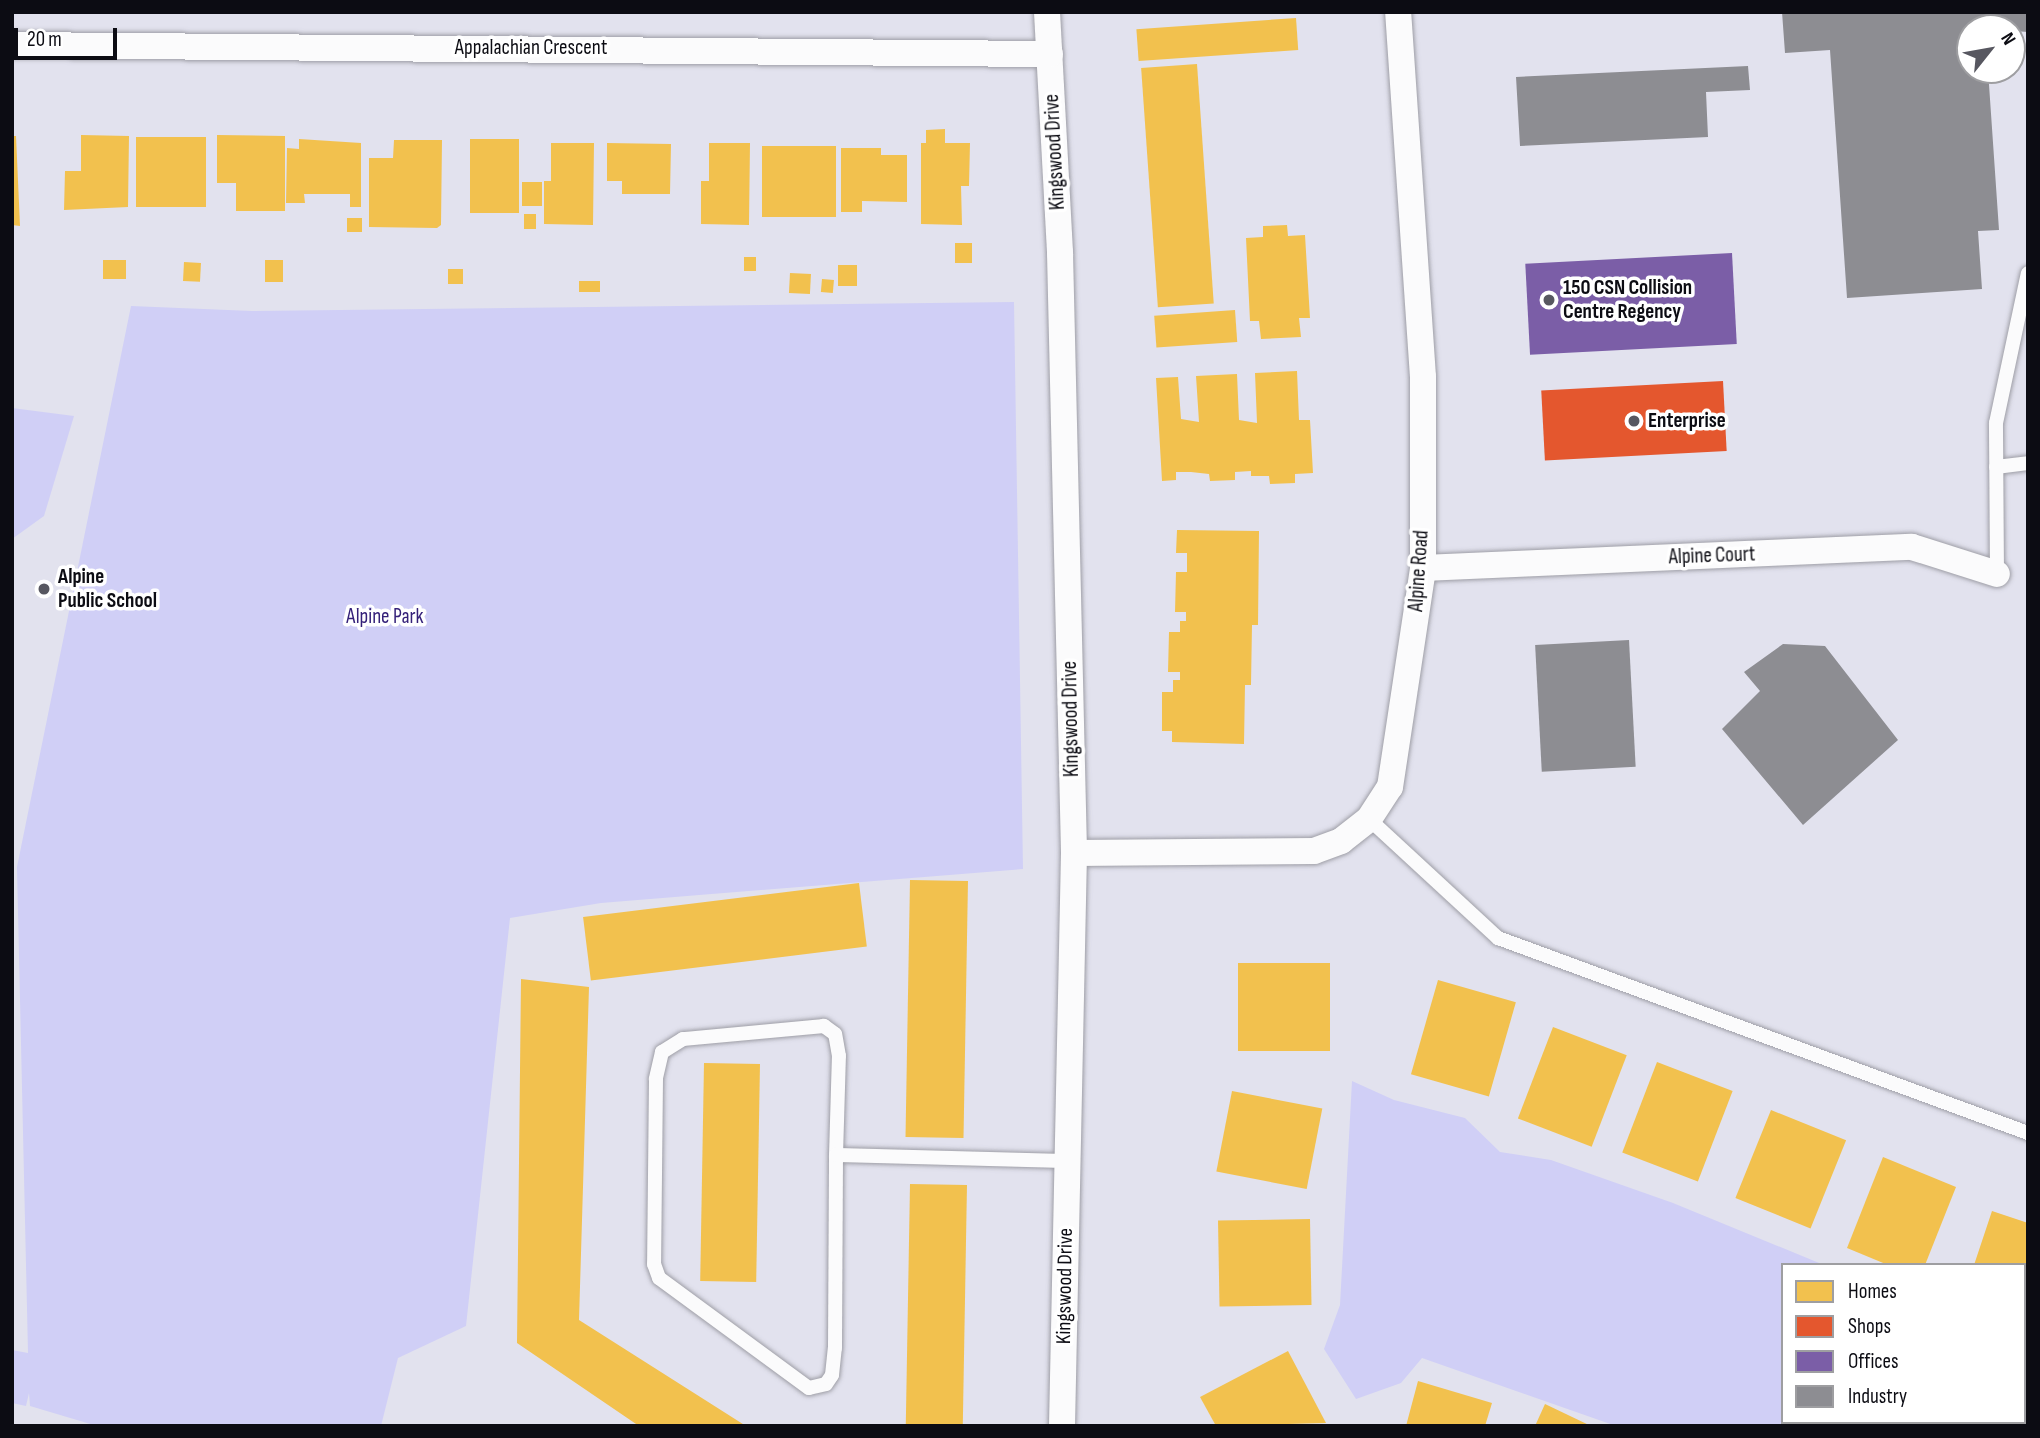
<!DOCTYPE html>
<html>
<head>
<meta charset="utf-8">
<style>
  body { margin:0 }
  #map { position:relative; width:2040px; height:1438px; overflow:hidden; background:#e2e2ee; font-family:"Sofia Sans Condensed",sans-serif }
  div>[style] { position:absolute }
  [style*='--x'] { left:calc(var(--x)*1px); top:calc(var(--y)*1px); width:calc(var(--w)*1px); rotate:calc(var(--a)*1deg) }
  .green>* { inset:0; background:#d0cff6 }
  .homes>* { inset:0; background:#f2c14e; transform-origin:0 0 }
  .shops>* { inset:0; background:#e4572e; transform-origin:0 0 }
  .offices>* { inset:0; background:#7b5ea7; transform-origin:0 0 }
  .industry>* { inset:0; background:#8d8d92; transform-origin:0 0 }
  .roads { filter:drop-shadow(0 0 2px #9e9ea6) drop-shadow(0 0 2px #9e9ea6) }
  .lane>* { height:14px; margin:-7px; padding:0 7px; transform-origin:7px; border-radius:7px; background:#fbfbfc }
  .street>* { height:26px; margin:-13px; padding:0 13px; transform-origin:13px; border-radius:13px; background:#fbfbfc }
  .dots>* { width:19px; height:19px; translate:-50% -50%; box-sizing:border-box; border:4px solid #fff; border-radius:50% }
  span { translate:-50% -50%; white-space:nowrap; text-align:center; line-height:1.15; -webkit-text-stroke:7px #fff; paint-order:stroke }
  .street-label { font-size:21px; color:#0c0c13 }
  .poi-label { font-size:21px; color:#0c0c13; font-weight:700 }
  .left { translate:0 -50%; text-align:left }
  .park-label { font-size:21px; color:#352179 }
  .frame { position:absolute; inset:0; border:14px solid #0c0c13; pointer-events:none }
  .legend { position:absolute; left:1781px; top:1263px; width:245px; height:161px; box-sizing:border-box; background:#fff; border:2px solid #9e9ea1; margin:0; padding:9px 12px; list-style:none; font-size:21px; color:#0c0c13 }
  .legend li { display:flex; align-items:center; gap:14px; height:35px }
  .legend b { width:35px; border:2px solid #9e9ea1 }
  .north { position:absolute; left:1956px; top:14px; width:70px; height:70px; box-sizing:border-box; background:#fff; border:2px solid #9e9ea1; border-radius:50%; rotate:59deg; font-size:19px; font-weight:700; line-height:28px; text-align:center; color:#0c0c13 }
  .north::after { content:''; display:block; margin:auto; width:24px; height:32px; background:#575760; clip-path:polygon(50% 0,100% 100%,50% 72%,0 100%) }
  .scale { position:absolute; left:14px; top:28px; width:103px; height:32px; box-sizing:border-box; border:4px solid #0c0c13; border-top:0; padding-left:9px; font-size:21px; line-height:24px; white-space:nowrap; color:#0c0c13; -webkit-text-stroke:5px #fff; paint-order:stroke }
</style>
</head>
<body>
<div id="map">
  <div class="green">
    <i style="clip-path:polygon(1014px 302px,1023px 869px,601px 903px,510px 918px,466px 1326px,398px 1358px,381px 1426px,97px 1426px,30px 1406px,29px 1393px,26px 1406px,12px 1403px,12px 1350px,28px 1353px,17px 867px,131px 306px,252px 311px)"></i>
    <i style="clip-path:polygon(12px 408px,74px 416px,44px 516px,12px 539px)"></i>
    <i style="clip-path:polygon(1352px 1081px,1394px 1100px,1465px 1118px,1500px 1152px,1551px 1160px,1673px 1203px,1824px 1265px,1783px 1265px,1783px 1422px,2024px 1422px,2024px 1353px,2028px 1426px,1616px 1426px,1422px 1358px,1401px 1383px,1356px 1399px,1324px 1349px,1340px 1305px)"></i>
  </div>
  <div class="homes">
    <i style="left:1296px;top:18px;width:32px;height:160px;rotate:86deg"></i>
    <i style="left:1197px;top:64px;width:240px;height:56px;rotate:86deg"></i>
    <i style="clip-path:polygon(945px 129px,945px 143px,970px 143px,969px 186px,961px 186px,962px 225px,921px 224px,921px 143px,926px 143px,926px 130px)"></i>
    <i style="clip-path:polygon(81px 135px,129px 136px,128px 207px,64px 210px,65px 171px,81px 171px)"></i>
    <i style="clip-path:polygon(217px 135px,285px 136px,285px 211px,236px 211px,236px 183px,217px 183px)"></i>
    <i style="clip-path:polygon(12px 136px,16px 136px,20px 226px,12px 225px)"></i>
    <i style="left:136px;top:137px;width:70px;height:70px"></i>
    <i style="clip-path:polygon(299px 139px,361px 143px,361px 207px,350px 207px,350px 194px,304px 194px,305px 203px,286px 203px,287px 148px,299px 149px)"></i>
    <i style="left:470px;top:139px;width:49px;height:74px"></i>
    <i style="clip-path:polygon(394px 140px,442px 140px,441px 225px,437px 228px,369px 227px,369px 158px,393px 158px)"></i>
    <i style="clip-path:polygon(551px 143px,594px 143px,593px 225px,544px 224px,544px 181px,551px 181px)"></i>
    <i style="clip-path:polygon(607px 143px,671px 144px,670px 194px,622px 194px,622px 181px,607px 181px)"></i>
    <i style="clip-path:polygon(709px 143px,750px 143px,749px 225px,701px 224px,701px 181px,709px 181px)"></i>
    <i style="left:762px;top:146px;width:74px;height:71px"></i>
    <i style="clip-path:polygon(841px 148px,881px 148px,881px 155px,907px 155px,907px 202px,862px 201px,862px 212px,841px 212px)"></i>
    <i style="left:522px;top:182px;width:20px;height:24px"></i>
    <i style="left:524px;top:214px;width:12px;height:15px"></i>
    <i style="left:347px;top:218px;width:15px;height:14px"></i>
    <i style="clip-path:polygon(1287px 225px,1288px 236px,1305px 235px,1310px 318px,1299px 318px,1301px 337px,1261px 339px,1259px 321px,1250px 321px,1246px 238px,1263px 237px,1263px 226px)"></i>
    <i style="left:955px;top:243px;width:17px;height:20px"></i>
    <i style="left:744px;top:257px;width:12px;height:14px"></i>
    <i style="left:103px;top:260px;width:23px;height:19px"></i>
    <i style="left:265px;top:260px;width:18px;height:22px"></i>
    <i style="left:184px;top:262px;width:17px;height:19px;rotate:3deg"></i>
    <i style="left:838px;top:265px;width:19px;height:21px"></i>
    <i style="left:448px;top:269px;width:15px;height:15px"></i>
    <i style="left:790px;top:273px;width:21px;height:20px;rotate:3deg"></i>
    <i style="left:822px;top:279px;width:12px;height:13px;rotate:5deg"></i>
    <i style="left:579px;top:281px;width:21px;height:11px"></i>
    <i style="left:1235px;top:310px;width:32px;height:81px;rotate:86deg"></i>
    <i style="clip-path:polygon(1297px 371px,1299px 420px,1310px 420px,1313px 473px,1295px 474px,1295px 483px,1270px 484px,1269px 476px,1251px 476px,1251px 471px,1235px 472px,1235px 480px,1210px 481px,1209px 474px,1191px 472px,1176px 472px,1176px 480px,1162px 481px,1156px 378px,1178px 377px,1181px 419px,1199px 422px,1196px 376px,1237px 374px,1239px 420px,1257px 423px,1255px 373px)"></i>
    <i style="clip-path:polygon(1177px 530px,1259px 531px,1258px 625px,1252px 625px,1251px 685px,1245px 685px,1244px 744px,1172px 742px,1172px 731px,1162px 731px,1162px 692px,1173px 692px,1173px 680px,1180px 680px,1180px 672px,1168px 672px,1169px 632px,1180px 632px,1180px 621px,1186px 621px,1186px 612px,1175px 612px,1176px 572px,1187px 572px,1187px 553px,1176px 553px)"></i>
    <i style="left:910px;top:880px;width:58px;height:257px;rotate:1deg"></i>
    <i style="left:859px;top:883px;width:64px;height:278px;rotate:83deg"></i>
    <i style="left:1238px;top:963px;width:92px;height:88px"></i>
    <i style="clip-path:polygon(521px 979px,589px 987px,579px 1320px,746px 1426px,639px 1426px,517px 1343px)"></i>
    <i style="left:1438px;top:980px;width:81px;height:98px;rotate:16deg"></i>
    <i style="left:1553px;top:1027px;width:79px;height:98px;rotate:21deg"></i>
    <i style="left:1657px;top:1062px;width:81px;height:97px;rotate:21deg"></i>
    <i style="left:704px;top:1063px;width:56px;height:218px;rotate:1deg"></i>
    <i style="left:1232px;top:1091px;width:92px;height:82px;rotate:11deg"></i>
    <i style="left:1771px;top:1110px;width:81px;height:95px;rotate:22deg"></i>
    <i style="clip-path:polygon(1883px 1157px,1956px 1187px,1925px 1265px,1888px 1265px,1847px 1248px)"></i>
    <i style="left:910px;top:1184px;width:57px;height:242px;rotate:1deg"></i>
    <i style="clip-path:polygon(1992px 1211px,2028px 1223px,2028px 1323px,2024px 1265px,1974px 1265px)"></i>
    <i style="left:1310px;top:1219px;width:86px;height:92px;rotate:89deg"></i>
    <i style="clip-path:polygon(1288px 1351px,1326px 1423px,1216px 1426px,1200px 1397px)"></i>
    <i style="clip-path:polygon(1418px 1381px,1492px 1403px,1485px 1426px,1406px 1426px)"></i>
    <i style="clip-path:polygon(1545px 1404px,1591px 1426px,1535px 1426px)"></i>
  </div>
  <div class="shops">
    <i style="left:1723px;top:381px;width:70px;height:182px;rotate:87deg"></i>
  </div>
  <div class="offices">
    <i style="left:1732px;top:253px;width:91px;height:207px;rotate:87deg"></i>
  </div>
  <div class="industry">
    <i style="clip-path:polygon(1782px 12px,2028px 12px,2028px 32px,1970px 28px,1970px 70px,1988px 70px,1999px 230px,1978px 231px,1982px 289px,1847px 298px,1830px 50px,1785px 53px)"></i>
    <i style="clip-path:polygon(1748px 66px,1750px 90px,1706px 92px,1708px 137px,1520px 146px,1516px 77px)"></i>
    <i style="left:1629px;top:640px;width:127px;height:94px;rotate:87deg"></i>
    <i style="clip-path:polygon(1783px 644px,1825px 646px,1898px 740px,1803px 825px,1722px 729px,1760px 691px,1744px 672px)"></i>
  </div>
  <div class="roads">
    <div class="lane">
      <i style="--x:1996;--y:467;--w:32;--a:-7"></i>
      <i style="--x:1997;--y:574;--w:151;--a:-90.4"></i>
      <i style="--x:1996;--y:423;--w:153;--a:-78"></i>
      <i style="--x:1369;--y:819;--w:176;--a:42.7"></i>
      <i style="--x:1498;--y:938;--w:565;--a:20.2"></i>
      <i style="--x:836;--y:1155;--w:99;--a:-88.3"></i>
      <i style="--x:839;--y:1056;--w:22;--a:-100"></i>
      <i style="--x:835;--y:1034;--w:14;--a:-144"></i>
      <i style="--x:824;--y:1026;--w:142;--a:174.7"></i>
      <i style="--x:683;--y:1039;--w:25;--a:148"></i>
      <i style="--x:662;--y:1052;--w:28;--a:103"></i>
      <i style="--x:656;--y:1079;--w:185;--a:90.6"></i>
      <i style="--x:654;--y:1264;--w:15;--a:70"></i>
      <i style="--x:659;--y:1278;--w:186;--a:36.3"></i>
      <i style="--x:809;--y:1388;--w:17;--a:-13"></i>
      <i style="--x:826;--y:1384;--w:11;--a:-56"></i>
      <i style="--x:832;--y:1375;--w:27;--a:-84"></i>
      <i style="--x:835;--y:1348;--w:193;--a:-89.7"></i>
      <i style="--x:836;--y:1155;--w:231;--a:1.5"></i>
    </div>
    <div class="street">
      <i style="--x:1047;--y:12;--w:241;--a:86.9"></i>
      <i style="--x:1060;--y:253;--w:600;--a:88.66"></i>
      <i style="--x:1074;--y:853;--w:573;--a:91.2"></i>
      <i style="--x:12;--y:45;--w:1038;--a:0.5"></i>
      <i style="--x:1423;--y:568;--w:489;--a:-2.5"></i>
      <i style="--x:1912;--y:547;--w:89;--a:17.6"></i>
      <i style="--x:1074;--y:853;--w:240;--a:-0.5"></i>
      <i style="--x:1314;--y:851;--w:29;--a:-20"></i>
      <i style="--x:1341;--y:841;--w:36;--a:-38"></i>
      <i style="--x:1369;--y:819;--w:38;--a:-57"></i>
      <i style="--x:1390;--y:787;--w:221;--a:-81.4"></i>
      <i style="--x:1423;--y:568;--w:191;--a:-90"></i>
      <i style="--x:1423;--y:377;--w:366;--a:-93.9"></i>
    </div>
  </div>
  <div class="dots">
    <i style="left:1549px;top:300px;background:#575760"></i>
    <i style="left:1634px;top:421px;background:#575760"></i>
    <i style="left:44px;top:589px;background:#575760"></i>
  </div>
  <div class="street-label">
    <span style="left:531px;top:48px">Appalachian Crescent</span>
    <span style="left:1055px;top:152px;rotate:-93deg">Kingswood Drive</span>
    <span style="left:1712px;top:556px;rotate:-2deg">Alpine Court</span>
    <span style="left:1419px;top:571px;rotate:-86deg">Alpine Road</span>
    <span style="left:1071px;top:719px;rotate:-91deg">Kingswood Drive</span>
    <span style="left:1065px;top:1286px;rotate:-89deg">Kingswood Drive</span>
  </div>
  <div class="poi-label">
    <span class="left" style="left:1563px;top:300px">150 CSN Collision<br>Centre Regency</span>
    <span class="left" style="left:1648px;top:421px">Enterprise</span>
    <span class="left" style="left:58px;top:589px">Alpine<br>Public School</span>
  </div>
  <div class="park-label">
    <span style="left:385px;top:617px">Alpine Park</span>
  </div>
  <div class="frame"></div>
  <ul class="legend">
  <li><b style="height:19px;background:#f2c14e"></b>Homes</li>
  <li><b style="height:19px;background:#e4572e"></b>Shops</li>
  <li><b style="height:19px;background:#7b5ea7"></b>Offices</li>
  <li><b style="height:19px;background:#8d8d92"></b>Industry</li>
  </ul>
  <div class="north">N</div>
  <div class="scale">20 m</div>
</div>
</body>
</html>
